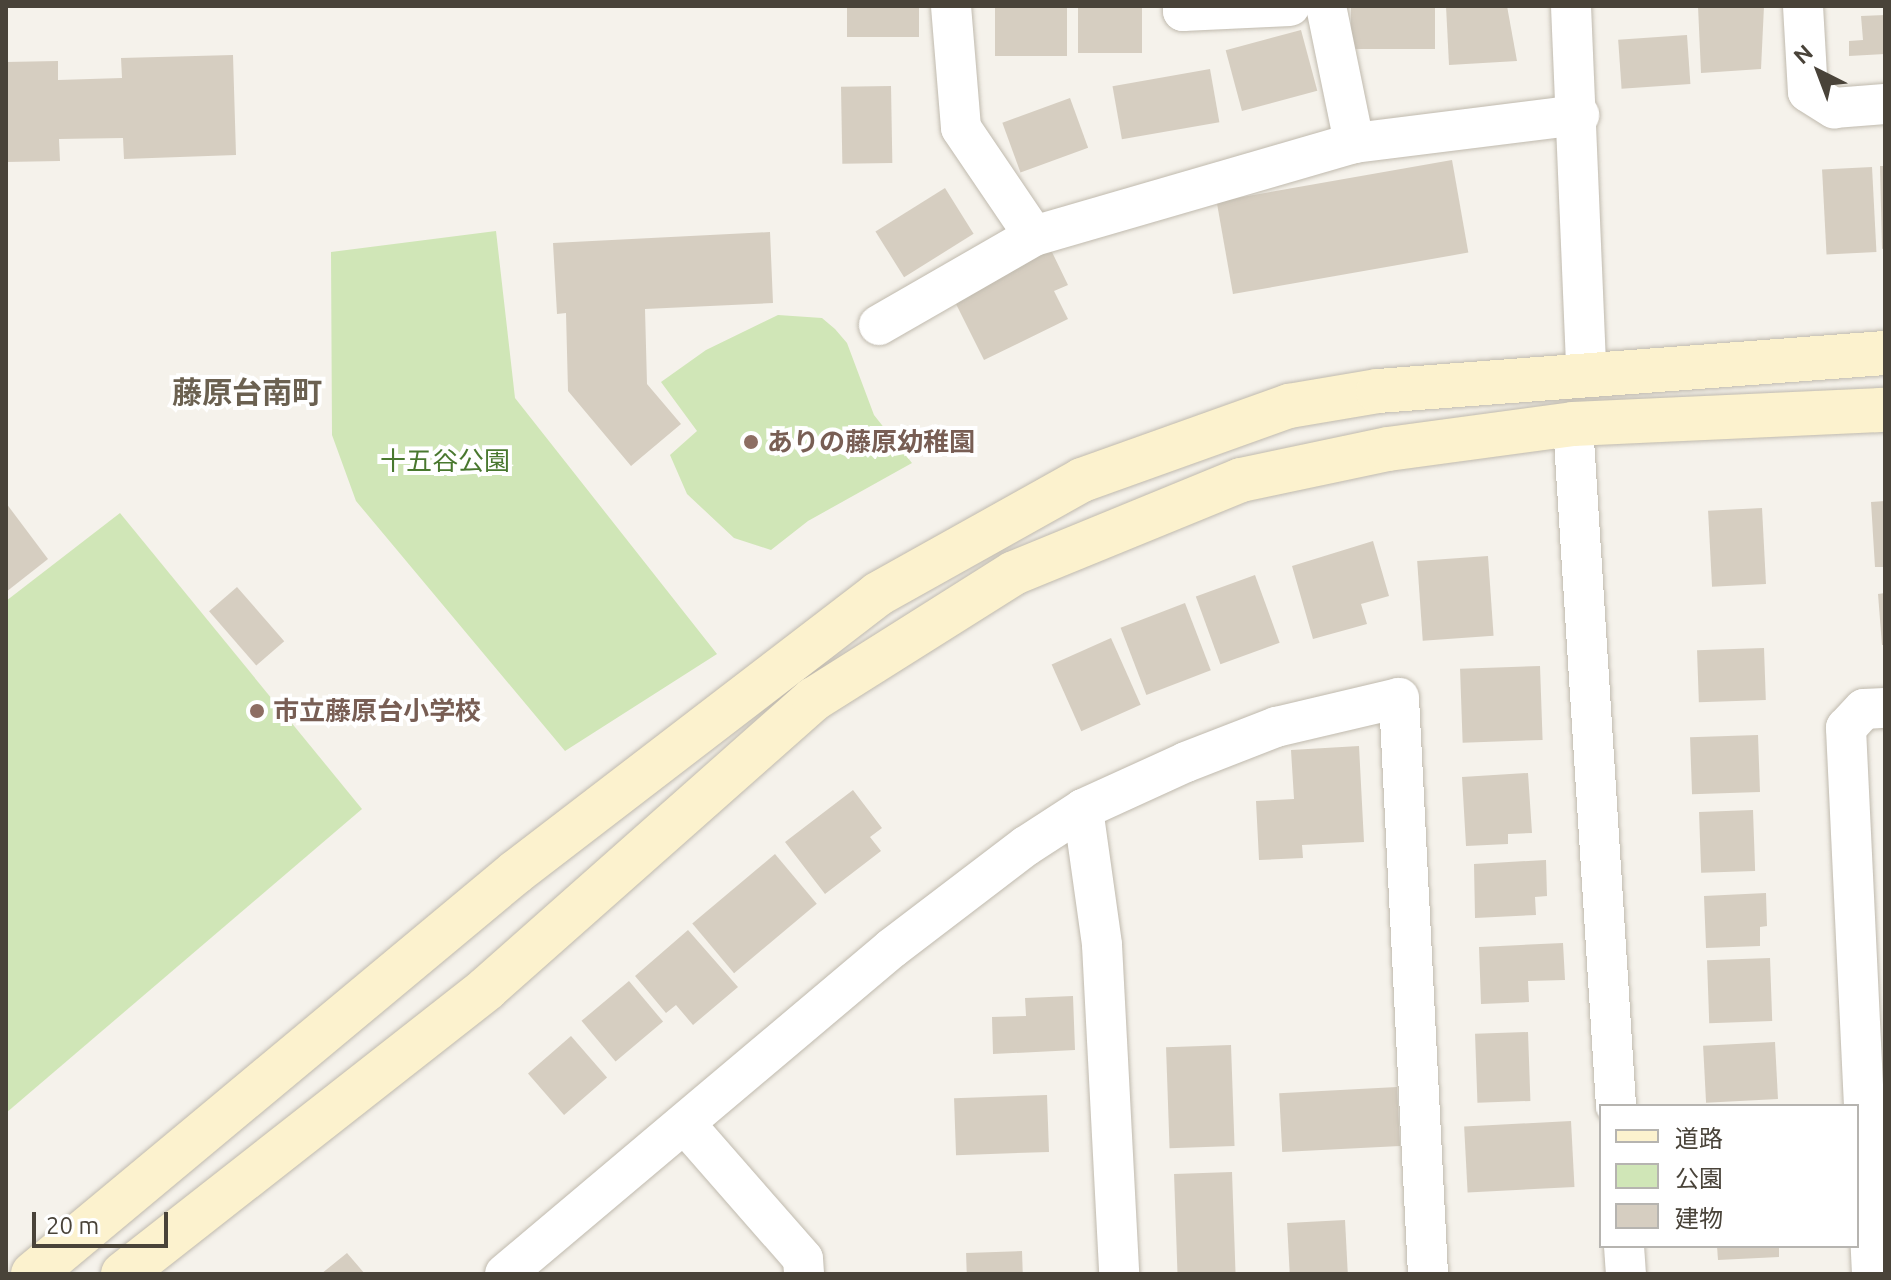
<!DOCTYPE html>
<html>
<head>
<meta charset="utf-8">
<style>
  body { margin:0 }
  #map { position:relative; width:1891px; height:1280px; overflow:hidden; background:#f5f2eb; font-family:Ubuntu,"Noto Sans JP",sans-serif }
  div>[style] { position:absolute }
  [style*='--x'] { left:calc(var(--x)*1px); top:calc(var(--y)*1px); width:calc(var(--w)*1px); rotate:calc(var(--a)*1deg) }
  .green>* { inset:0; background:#d0e6b7 }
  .building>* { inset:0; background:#d6cec1; transform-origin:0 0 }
  .roads { filter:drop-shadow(0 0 2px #c0baae) drop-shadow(0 0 2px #c0baae) }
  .street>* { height:40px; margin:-20px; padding:0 20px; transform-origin:20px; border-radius:20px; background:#fff }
  .secondary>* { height:44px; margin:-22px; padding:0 22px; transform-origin:22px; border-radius:22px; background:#fcf2ce }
  .dots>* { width:22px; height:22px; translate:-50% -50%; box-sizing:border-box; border:4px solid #fff; border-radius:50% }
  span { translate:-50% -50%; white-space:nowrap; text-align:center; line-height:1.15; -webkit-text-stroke:8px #fff; paint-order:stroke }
  .education-label { font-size:26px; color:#785e54; font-weight:700 }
  .left { translate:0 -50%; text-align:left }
  .park-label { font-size:26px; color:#49782f }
  .quarter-label { font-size:30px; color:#6b6151; font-weight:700 }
  .frame { position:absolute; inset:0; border:8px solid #494339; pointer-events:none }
  .legend { position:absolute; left:1599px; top:1104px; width:260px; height:144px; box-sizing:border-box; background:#fff; border:2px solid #b6b4b0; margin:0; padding:10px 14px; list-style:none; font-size:24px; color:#494339 }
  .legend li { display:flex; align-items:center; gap:16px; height:40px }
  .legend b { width:40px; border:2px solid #b6b4b0 }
  .north { position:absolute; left:1779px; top:32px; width:80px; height:80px; -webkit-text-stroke:6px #fff; paint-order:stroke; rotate:318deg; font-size:22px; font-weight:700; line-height:32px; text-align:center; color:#494339 }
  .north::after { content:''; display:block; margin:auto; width:28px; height:36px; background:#494339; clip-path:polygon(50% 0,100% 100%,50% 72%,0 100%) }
  .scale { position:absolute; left:32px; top:1212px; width:136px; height:36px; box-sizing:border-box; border:4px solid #494339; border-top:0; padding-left:10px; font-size:24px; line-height:28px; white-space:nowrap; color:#494339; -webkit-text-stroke:6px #fff; paint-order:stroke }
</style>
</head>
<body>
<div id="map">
  <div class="green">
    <i style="clip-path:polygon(496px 231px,515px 398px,717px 654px,565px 751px,356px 501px,332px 435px,331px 252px)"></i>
    <i style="clip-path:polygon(778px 315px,822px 318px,835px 329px,847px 343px,874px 415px,912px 463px,808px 521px,771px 550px,734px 538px,687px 494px,670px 455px,697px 431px,661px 382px,706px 350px)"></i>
    <i style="clip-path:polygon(120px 513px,362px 809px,6px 1113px,6px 601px)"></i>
  </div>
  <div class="building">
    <i style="left:847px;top:6px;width:72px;height:31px"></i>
    <i style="left:995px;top:6px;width:72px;height:50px"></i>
    <i style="left:1078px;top:6px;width:64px;height:47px"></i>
    <i style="left:1351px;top:6px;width:84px;height:43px"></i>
    <i style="clip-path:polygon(1446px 6px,1507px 6px,1517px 61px,1449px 65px)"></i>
    <i style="clip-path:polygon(1698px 6px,1764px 6px,1761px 69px,1701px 73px)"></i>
    <i style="clip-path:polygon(1885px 15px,1885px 54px,1849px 56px,1849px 41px,1863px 40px,1861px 16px)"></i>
    <i style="left:1301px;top:30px;width:63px;height:78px;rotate:75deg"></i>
    <i style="left:1687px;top:35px;width:49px;height:69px;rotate:86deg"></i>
    <i style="clip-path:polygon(233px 55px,236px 155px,124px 159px,123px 138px,59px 139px,60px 161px,6px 162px,6px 62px,58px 61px,58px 80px,122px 78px,121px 58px)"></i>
    <i style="left:1210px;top:69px;width:54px;height:99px;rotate:80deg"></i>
    <i style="left:891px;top:86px;width:77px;height:50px;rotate:89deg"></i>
    <i style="left:1070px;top:98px;width:53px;height:72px;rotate:70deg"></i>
    <i style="left:1452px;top:160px;width:94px;height:239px;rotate:80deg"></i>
    <i style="clip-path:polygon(1880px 166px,1885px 166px,1885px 248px,1882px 249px)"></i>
    <i style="left:1872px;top:167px;width:85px;height:50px;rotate:87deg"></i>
    <i style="left:945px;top:188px;width:54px;height:82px;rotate:58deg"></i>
    <i style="clip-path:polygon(770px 232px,773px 303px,645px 309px,647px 384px,681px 424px,631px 466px,568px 391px,566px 313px,557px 314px,553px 243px)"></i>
    <i style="clip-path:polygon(1051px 250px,1068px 285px,1054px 291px,1068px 319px,984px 360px,953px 298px)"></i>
    <i style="clip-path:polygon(1885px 501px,1885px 567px,1875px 567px,1871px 502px)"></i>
    <i style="clip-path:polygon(6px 503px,48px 559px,6px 592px)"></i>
    <i style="left:1762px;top:508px;width:76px;height:54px;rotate:87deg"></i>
    <i style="clip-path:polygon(1373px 541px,1389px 596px,1361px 604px,1367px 624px,1313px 639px,1292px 566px)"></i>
    <i style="left:1488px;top:556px;width:80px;height:71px;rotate:86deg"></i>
    <i style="left:1255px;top:575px;width:72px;height:63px;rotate:70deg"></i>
    <i style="left:237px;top:587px;width:72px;height:37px;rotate:49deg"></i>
    <i style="clip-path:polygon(1885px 593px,1885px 645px,1882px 645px,1878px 594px)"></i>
    <i style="left:1185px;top:603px;width:72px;height:69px;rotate:69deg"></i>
    <i style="left:1111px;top:638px;width:73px;height:65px;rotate:66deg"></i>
    <i style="left:1764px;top:648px;width:52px;height:67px;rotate:88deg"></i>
    <i style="left:1540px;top:666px;width:74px;height:80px;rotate:88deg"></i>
    <i style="left:1758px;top:735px;width:57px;height:68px;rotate:88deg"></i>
    <i style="clip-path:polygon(1359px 746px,1364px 842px,1302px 845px,1303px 858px,1259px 860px,1256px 801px,1294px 799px,1291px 750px)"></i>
    <i style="clip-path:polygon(1528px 773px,1532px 833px,1508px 834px,1508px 844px,1466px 846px,1462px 777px)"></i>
    <i style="clip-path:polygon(853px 790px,882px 828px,870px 837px,881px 851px,825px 894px,785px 842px)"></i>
    <i style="left:1753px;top:810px;width:61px;height:54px;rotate:88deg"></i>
    <i style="left:775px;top:854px;width:65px;height:108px;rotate:50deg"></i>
    <i style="clip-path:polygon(1546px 860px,1547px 896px,1535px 897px,1536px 915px,1475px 918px,1474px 864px)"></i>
    <i style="clip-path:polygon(1766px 893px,1767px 926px,1760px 927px,1760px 946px,1706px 948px,1704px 896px)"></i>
    <i style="clip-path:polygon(688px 930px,738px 987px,693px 1025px,676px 1005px,666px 1013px,635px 976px)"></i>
    <i style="clip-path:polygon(1563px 943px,1565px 980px,1528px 981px,1529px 1002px,1481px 1004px,1479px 947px)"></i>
    <i style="left:1770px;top:958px;width:63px;height:63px;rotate:88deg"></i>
    <i style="left:629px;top:981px;width:53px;height:62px;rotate:50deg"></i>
    <i style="clip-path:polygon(1073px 996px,1075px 1050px,993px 1054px,992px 1017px,1026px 1016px,1025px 998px)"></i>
    <i style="left:1528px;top:1032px;width:69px;height:53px;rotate:88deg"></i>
    <i style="left:571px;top:1036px;width:55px;height:57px;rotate:49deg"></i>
    <i style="left:1775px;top:1042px;width:57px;height:72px;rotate:87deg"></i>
    <i style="left:1231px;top:1045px;width:101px;height:65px;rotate:88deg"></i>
    <i style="left:1397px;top:1087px;width:59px;height:118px;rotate:87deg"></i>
    <i style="left:1047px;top:1095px;width:57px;height:93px;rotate:88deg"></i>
    <i style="left:1571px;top:1121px;width:66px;height:107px;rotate:87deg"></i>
    <i style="left:1232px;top:1172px;width:102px;height:58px;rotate:88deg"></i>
    <i style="left:1345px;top:1220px;width:54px;height:58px;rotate:87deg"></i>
    <i style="clip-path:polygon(1717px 1246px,1779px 1246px,1779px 1257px,1718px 1260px)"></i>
    <i style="left:1022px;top:1251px;width:23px;height:56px;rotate:88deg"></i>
    <i style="clip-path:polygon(347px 1253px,365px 1274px,321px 1274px)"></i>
  </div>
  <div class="roads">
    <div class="street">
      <i style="--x:951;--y:6;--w:122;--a:85.3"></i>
      <i style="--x:961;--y:128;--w:130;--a:55.9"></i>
      <i style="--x:1183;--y:6;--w:5;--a:90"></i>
      <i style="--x:1183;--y:11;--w:107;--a:-2.7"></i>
      <i style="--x:1326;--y:6;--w:140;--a:78.4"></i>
      <i style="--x:1571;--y:6;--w:365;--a:87.6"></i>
      <i style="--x:1803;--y:6;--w:86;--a:86.7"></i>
      <i style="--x:1808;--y:92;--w:31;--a:32"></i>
      <i style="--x:1834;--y:108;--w:51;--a:-4.5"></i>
      <i style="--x:879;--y:325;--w:179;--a:-29.9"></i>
      <i style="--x:1034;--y:236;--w:333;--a:-16.2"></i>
      <i style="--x:1354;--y:143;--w:227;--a:-7.1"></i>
      <i style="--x:1573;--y:424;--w:683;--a:86.39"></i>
      <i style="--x:1083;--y:809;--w:137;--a:82"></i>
      <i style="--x:1102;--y:945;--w:329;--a:87"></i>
      <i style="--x:685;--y:1124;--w:179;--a:48.8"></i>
      <i style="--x:803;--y:1259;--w:15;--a:86"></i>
      <i style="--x:1624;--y:1246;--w:28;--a:86"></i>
      <i style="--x:505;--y:1274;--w:506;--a:-40.11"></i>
      <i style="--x:892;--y:948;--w:168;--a:-37.3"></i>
      <i style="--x:1026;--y:846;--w:68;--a:-33"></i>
      <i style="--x:1083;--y:809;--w:113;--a:-24.5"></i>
      <i style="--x:1186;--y:762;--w:97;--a:-21.3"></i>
      <i style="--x:1276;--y:727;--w:126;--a:-13.3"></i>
      <i style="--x:1399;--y:698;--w:577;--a:87.12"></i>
      <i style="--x:1872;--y:1274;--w:547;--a:-92.73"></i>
      <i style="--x:1846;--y:728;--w:26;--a:-47"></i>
      <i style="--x:1864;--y:709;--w:21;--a:-3"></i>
    </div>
    <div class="secondary">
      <i style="--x:33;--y:1274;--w:628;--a:-39.77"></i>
      <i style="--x:516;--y:872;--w:456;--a:-37.5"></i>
      <i style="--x:878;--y:594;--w:234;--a:-29.2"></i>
      <i style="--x:1082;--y:480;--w:220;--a:-19.7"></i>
      <i style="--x:1289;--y:406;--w:90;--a:-9.6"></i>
      <i style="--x:1378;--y:391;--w:508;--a:-4.29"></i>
      <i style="--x:123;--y:1274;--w:462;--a:-38.1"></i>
      <i style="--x:486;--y:989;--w:438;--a:-41.5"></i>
      <i style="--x:814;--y:699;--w:236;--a:-32.2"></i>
      <i style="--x:1014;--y:573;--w:245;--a:-22.3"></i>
      <i style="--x:1241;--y:480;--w:150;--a:-11.9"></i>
      <i style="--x:1388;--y:449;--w:187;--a:-7.7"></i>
      <i style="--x:1573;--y:424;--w:312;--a:-2.6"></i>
    </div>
  </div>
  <div class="dots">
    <i style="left:751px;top:442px;background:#8d6e63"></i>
    <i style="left:257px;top:711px;background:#8d6e63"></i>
  </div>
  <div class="education-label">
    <span class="left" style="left:767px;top:442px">ありの藤原幼稚園</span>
    <span class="left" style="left:273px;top:711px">市立藤原台小学校</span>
  </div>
  <div class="park-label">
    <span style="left:445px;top:461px">十五谷公園</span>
  </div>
  <div class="quarter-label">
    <span style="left:247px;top:392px">藤原台南町</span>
  </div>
  <div class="frame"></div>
  <ul class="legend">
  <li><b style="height:10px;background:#fcf2ce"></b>道路</li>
  <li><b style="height:22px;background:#d0e6b7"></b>公園</li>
  <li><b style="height:22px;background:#d6cec1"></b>建物</li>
  </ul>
  <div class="north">N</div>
  <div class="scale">20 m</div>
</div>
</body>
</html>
